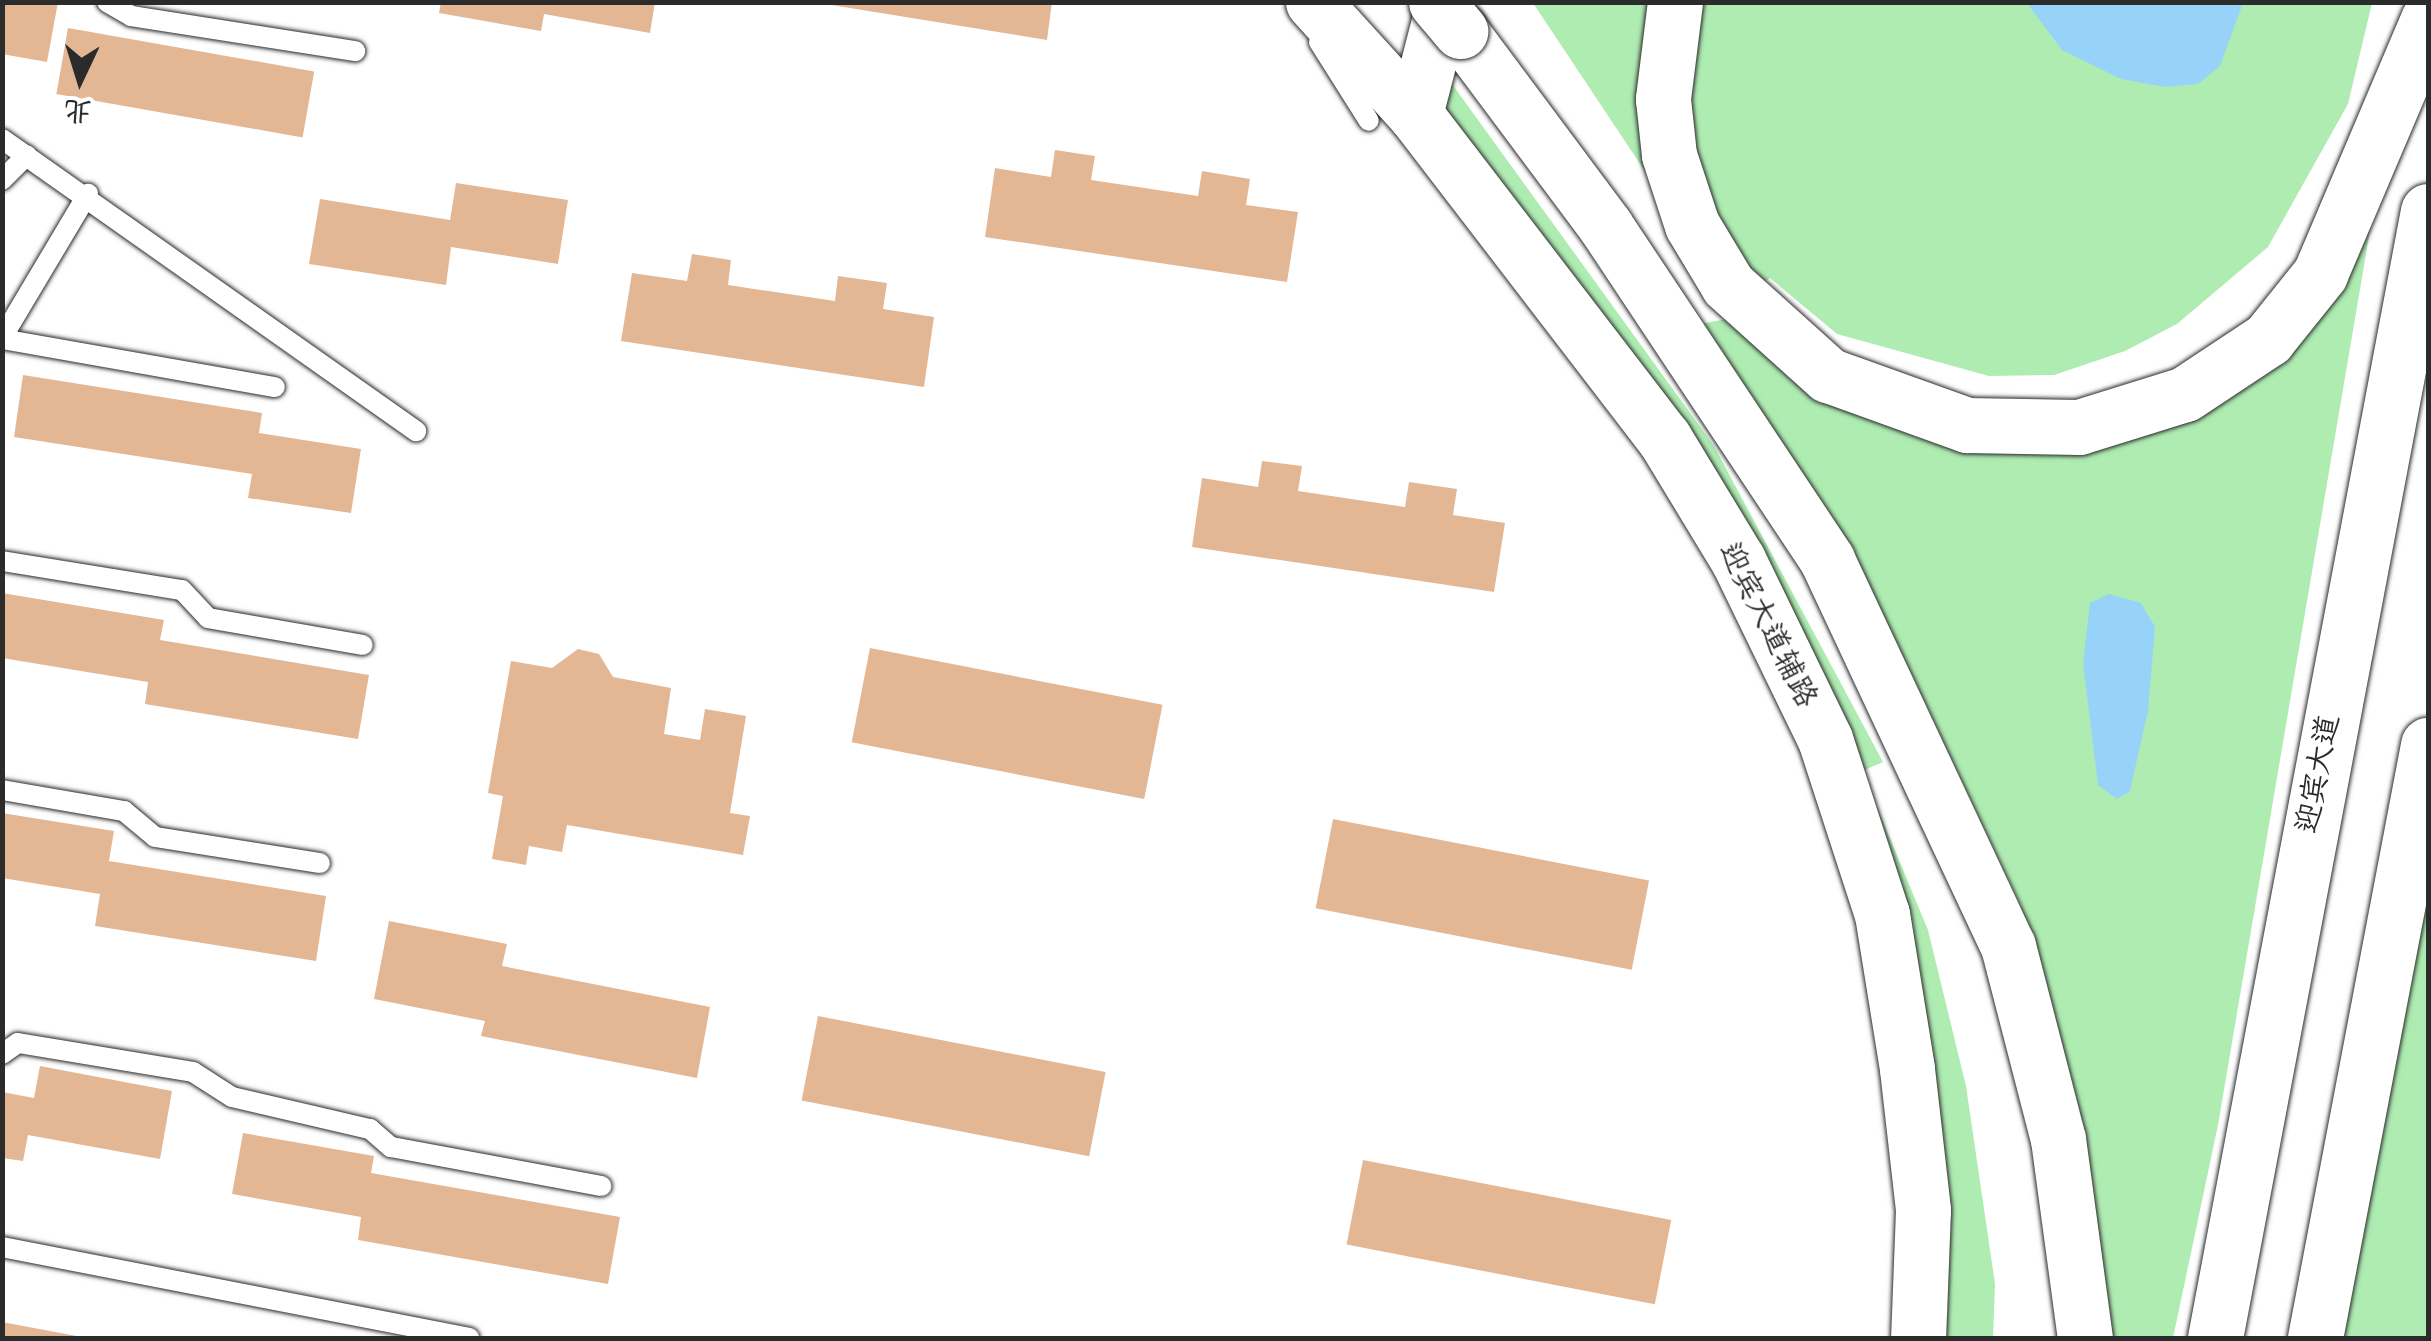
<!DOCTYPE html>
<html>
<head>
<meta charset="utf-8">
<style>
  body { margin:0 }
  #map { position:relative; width:2431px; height:1341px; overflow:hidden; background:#fff; font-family:"Balsamiq Sans","LXGW WenKai TC",sans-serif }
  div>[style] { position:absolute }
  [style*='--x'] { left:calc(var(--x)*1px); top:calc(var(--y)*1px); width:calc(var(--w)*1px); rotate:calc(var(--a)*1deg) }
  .green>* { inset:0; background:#aeecb2 }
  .water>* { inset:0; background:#97d3f8 }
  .building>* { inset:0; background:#e4b794; transform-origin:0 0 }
  .roads { filter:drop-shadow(0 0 2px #2b2b2b) drop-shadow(0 0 2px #2b2b2b) }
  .lane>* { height:20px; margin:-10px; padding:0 10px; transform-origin:10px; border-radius:10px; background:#fff }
  .primary>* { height:55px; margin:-27.5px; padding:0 27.5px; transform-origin:27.5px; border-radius:27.5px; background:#fff }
  .highway>* { height:55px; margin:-27.5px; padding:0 27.5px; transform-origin:27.5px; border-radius:27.5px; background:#fff }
  .bridges { filter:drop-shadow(0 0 2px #2b2b2b) drop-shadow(0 0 2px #2b2b2b) }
  .highway-bridge>* { height:55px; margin:-27.5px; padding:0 27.5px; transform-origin:27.5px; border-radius:27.5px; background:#fff }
  span { translate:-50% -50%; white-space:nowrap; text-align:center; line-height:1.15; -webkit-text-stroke:8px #fff; paint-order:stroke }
  .street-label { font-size:30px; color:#2b2b2b }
  .frame { position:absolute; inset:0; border:5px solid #2b2b2b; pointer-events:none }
  .north { position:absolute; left:30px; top:30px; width:100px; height:100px; -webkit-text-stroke:8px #fff; paint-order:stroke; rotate:184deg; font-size:28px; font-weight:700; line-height:40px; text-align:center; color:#2b2b2b }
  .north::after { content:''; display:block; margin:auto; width:35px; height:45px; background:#2b2b2b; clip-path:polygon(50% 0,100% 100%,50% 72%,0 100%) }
</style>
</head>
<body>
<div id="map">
  <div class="green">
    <i style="clip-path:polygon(1533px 3px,2372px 3px,2348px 104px,2268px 247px,2177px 324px,2125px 351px,2054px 375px,1989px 376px,1837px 334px,1770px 278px,1734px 305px)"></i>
    <i style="clip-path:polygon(1439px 66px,1714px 446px,1883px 762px,1862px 771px,1928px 930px,1966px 1086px,1995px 1284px,1993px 1338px,1936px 1338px,1854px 772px,1434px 114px)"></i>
    <i style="clip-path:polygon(2375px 201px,2218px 1125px,2173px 1338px,2107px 1338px,2088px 1178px,2021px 906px,1903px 656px,1700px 324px,1727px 319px,1835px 397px,2169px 415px)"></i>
    <i style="clip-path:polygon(2428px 838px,2428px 1338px,2330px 1338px)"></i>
  </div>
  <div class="water">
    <i style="clip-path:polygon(2027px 3px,2027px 2px,2243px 3px,2220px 66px,2198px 84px,2165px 87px,2121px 79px,2062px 50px)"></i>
    <i style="clip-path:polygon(2109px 594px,2141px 603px,2155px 627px,2148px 711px,2130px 791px,2117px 799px,2098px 785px,2083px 663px,2090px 603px)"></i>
  </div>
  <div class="building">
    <i style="clip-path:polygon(2px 2px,58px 2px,47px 62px,2px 54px)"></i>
    <i style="clip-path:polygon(441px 2px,655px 2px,650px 33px,544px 14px,541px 31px,439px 13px)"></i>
    <i style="clip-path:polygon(813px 2px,1052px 2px,1047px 40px)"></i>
    <i style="left:68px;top:28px;width:250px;height:67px;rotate:10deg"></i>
    <i style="clip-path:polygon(1055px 150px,1095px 156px,1091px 180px,1198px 196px,1202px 171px,1250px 179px,1246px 205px,1298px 212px,1287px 282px,985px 237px,995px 168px,1051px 177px)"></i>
    <i style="clip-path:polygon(456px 183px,568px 200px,558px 264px,451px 247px,446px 285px,309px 264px,320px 199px,450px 220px)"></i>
    <i style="clip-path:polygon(692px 254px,731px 260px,728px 285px,835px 301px,838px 276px,887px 283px,883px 309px,934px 317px,924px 387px,621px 341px,632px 273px,687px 281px)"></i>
    <i style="clip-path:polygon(23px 375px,262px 413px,259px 433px,361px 449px,351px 513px,248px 498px,252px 474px,14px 437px)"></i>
    <i style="clip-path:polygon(1262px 461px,1302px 466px,1298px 491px,1405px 507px,1409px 482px,1457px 489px,1453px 515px,1505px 523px,1494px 592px,1192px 547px,1202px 478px,1258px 487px)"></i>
    <i style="clip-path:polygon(2px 593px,164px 620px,160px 640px,369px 675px,358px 739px,145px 704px,148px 682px,2px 658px)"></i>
    <i style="left:870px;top:648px;width:298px;height:96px;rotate:11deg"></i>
    <i style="clip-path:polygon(578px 649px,599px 654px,613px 677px,671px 688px,664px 734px,700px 740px,705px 709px,746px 716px,730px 813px,750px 816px,743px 855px,567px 825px,562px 852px,529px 846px,526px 865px,492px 859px,503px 796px,488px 793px,511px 661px,552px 668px)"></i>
    <i style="clip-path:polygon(2px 813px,114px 831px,109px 861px,326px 896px,316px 961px,95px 926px,100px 894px,2px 878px)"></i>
    <i style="left:1333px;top:819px;width:322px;height:91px;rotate:11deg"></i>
    <i style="clip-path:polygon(389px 921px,507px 944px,502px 966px,710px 1007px,697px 1078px,481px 1036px,485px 1021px,374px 999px)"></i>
    <i style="left:818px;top:1016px;width:293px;height:86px;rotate:11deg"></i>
    <i style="clip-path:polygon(40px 1066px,172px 1091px,160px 1159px,28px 1135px,23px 1161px,2px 1158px,2px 1092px,34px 1098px)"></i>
    <i style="clip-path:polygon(243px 1133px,374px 1156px,371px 1173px,620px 1217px,608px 1284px,358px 1240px,361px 1217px,232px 1194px)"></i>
    <i style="left:1363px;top:1160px;width:314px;height:86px;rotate:11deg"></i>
    <i style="clip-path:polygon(2px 1322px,82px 1337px,82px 1338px,2px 1338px)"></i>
  </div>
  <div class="roads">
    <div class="lane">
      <i style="--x:107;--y:2;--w:28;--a:30"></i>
      <i style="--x:131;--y:16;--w:227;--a:8.9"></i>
      <i style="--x:1319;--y:42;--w:93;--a:57.7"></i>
      <i style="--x:2;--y:139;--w:507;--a:35.2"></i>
      <i style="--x:2;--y:180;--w:35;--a:-45"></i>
      <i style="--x:2;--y:338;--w:168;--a:-59.2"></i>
      <i style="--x:2;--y:339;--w:277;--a:10"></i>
      <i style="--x:2;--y:561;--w:182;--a:9.2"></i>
      <i style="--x:182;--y:590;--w:38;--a:47"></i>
      <i style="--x:208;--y:618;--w:157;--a:9.9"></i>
      <i style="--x:2;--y:790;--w:124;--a:9.8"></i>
      <i style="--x:124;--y:811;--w:40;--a:40"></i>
      <i style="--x:155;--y:837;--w:167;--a:9"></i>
      <i style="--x:2;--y:1054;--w:19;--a:-35"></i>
      <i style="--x:18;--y:1043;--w:177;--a:9.4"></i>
      <i style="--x:193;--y:1072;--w:46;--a:32.7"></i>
      <i style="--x:232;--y:1097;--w:142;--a:13.1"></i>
      <i style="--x:370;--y:1129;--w:28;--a:41"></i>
      <i style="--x:391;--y:1147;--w:214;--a:10.5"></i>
      <i style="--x:2;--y:1247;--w:476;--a:11"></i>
    </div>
    <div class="primary">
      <i style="--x:1313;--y:2;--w:151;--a:47.7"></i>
      <i style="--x:1444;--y:2;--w:116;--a:104.5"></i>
      <i style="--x:1415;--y:114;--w:409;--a:52.5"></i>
      <i style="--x:1664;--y:438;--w:143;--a:58.8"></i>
      <i style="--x:1738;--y:560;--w:199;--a:64.1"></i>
      <i style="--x:1825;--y:739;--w:184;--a:72"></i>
      <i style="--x:1882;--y:914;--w:157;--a:80.8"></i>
      <i style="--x:1907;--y:1069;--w:142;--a:83.5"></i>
      <i style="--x:1923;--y:1210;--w:128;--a:92.2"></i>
    </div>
    <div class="highway">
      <i style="--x:1675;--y:2;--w:98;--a:97.1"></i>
      <i style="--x:1663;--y:99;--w:56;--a:83.9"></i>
      <i style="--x:1669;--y:155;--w:74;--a:71.8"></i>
      <i style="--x:1692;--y:225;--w:70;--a:59"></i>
      <i style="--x:1728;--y:285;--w:135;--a:42"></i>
      <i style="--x:1828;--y:375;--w:148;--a:19.8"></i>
      <i style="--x:1967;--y:425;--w:112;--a:1"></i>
      <i style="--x:2079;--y:427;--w:111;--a:-17.3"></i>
      <i style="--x:2185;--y:394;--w:100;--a:-33.5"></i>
      <i style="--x:2268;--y:339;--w:83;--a:-51.3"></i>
      <i style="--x:2320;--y:274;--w:277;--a:-67"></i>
      <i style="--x:1460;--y:31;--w:244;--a:53.3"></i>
      <i style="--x:1606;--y:227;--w:400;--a:56.4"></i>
      <i style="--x:1827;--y:560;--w:426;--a:64.9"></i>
      <i style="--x:2008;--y:946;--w:199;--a:75.5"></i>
      <i style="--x:2058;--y:1139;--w:201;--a:82.3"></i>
      <i style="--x:2215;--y:1338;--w:1147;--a:-79.3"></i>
      <i style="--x:2315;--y:1338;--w:604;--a:-79.21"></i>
    </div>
  </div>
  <div class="bridges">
    <div class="highway-bridge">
      <i style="--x:1436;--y:2;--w:38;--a:50"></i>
    </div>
  </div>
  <div class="street-label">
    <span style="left:1768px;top:625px;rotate:63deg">迎宾大道辅路</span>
    <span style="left:2318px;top:774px;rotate:-79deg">迎宾大道</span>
  </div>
  <div class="frame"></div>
  <div class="north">北</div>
</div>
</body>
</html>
